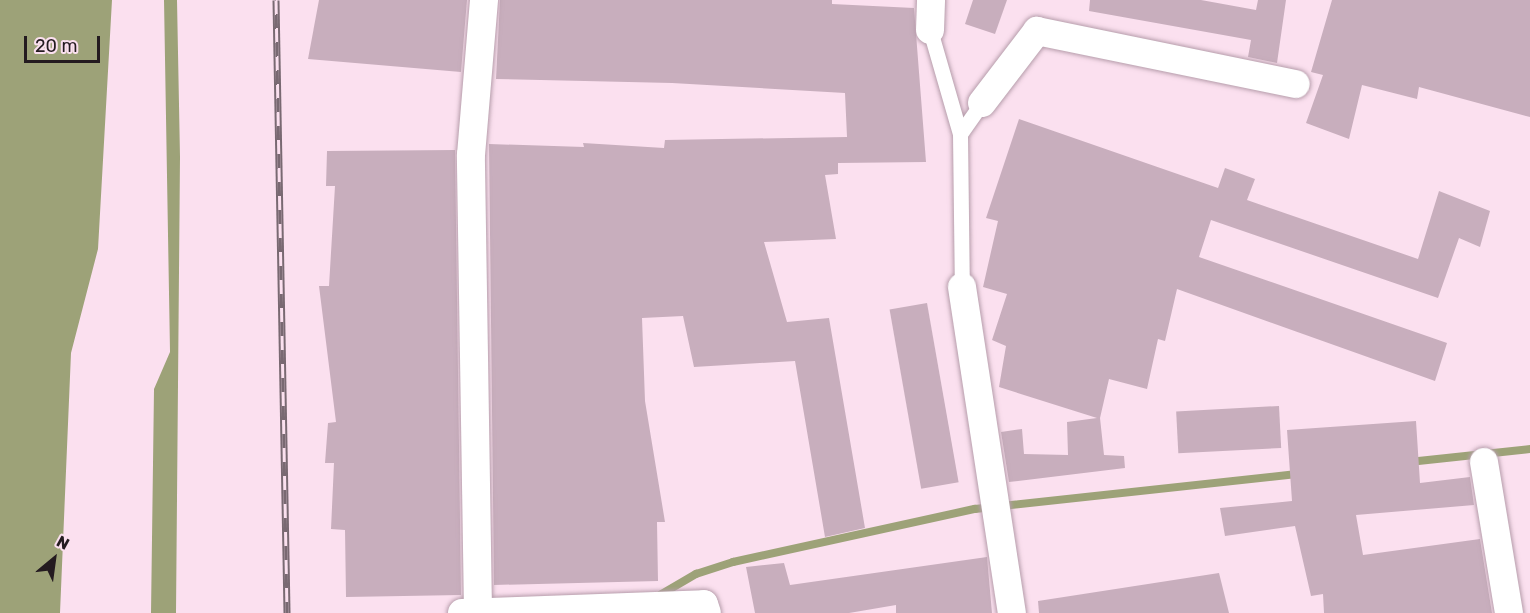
<!DOCTYPE html>
<html>
<head>
<meta charset="utf-8">
<style>
  body { margin:0 }
  #map { position:relative; width:1530px; height:613px; overflow:hidden; background:#fbe0ef; font-family:Rubik,sans-serif }
  div>[style] { position:absolute }
  [style*='--x'] { left:calc(var(--x)*1px); top:calc(var(--y)*1px); width:calc(var(--w)*1px); rotate:calc(var(--a)*1deg) }
  .water>* { inset:0; background:#9da278 }
  .stream>* { height:8px; margin:-4px; padding:0 4px; transform-origin:4px; border-radius:4px; background:#9da278 }
  .building>* { inset:0; background:#c8aebd; transform-origin:0 0 }
  .roads { filter:drop-shadow(0 0 2px #b69dab) drop-shadow(0 0 2px #b69dab) }
  .service>* { height:15px; margin:-7.5px; padding:0 7.5px; transform-origin:7.5px; border-radius:7.5px; background:#fff }
  .minor>* { height:28px; margin:-14px; padding:0 14px; transform-origin:14px; border-radius:14px; background:#fff }
  .rail>* { height:7px; margin-top:-3.5px; transform-origin:0; background:repeating-linear-gradient(90deg,#fbe0ef 0 14px,#796972 0 28px); box-sizing:border-box; border-block:2px solid #796972 }
  span { translate:-50% -50%; white-space:nowrap; text-align:center; line-height:1.15; -webkit-text-stroke:6px #fbe0ef; paint-order:stroke }
  .north { position:absolute; left:24px; top:529px; width:60px; height:60px; -webkit-text-stroke:4px #fbe0ef; paint-order:stroke; rotate:29deg; font-size:16px; font-weight:700; line-height:24px; text-align:center; color:#241b20 }
  .north::after { content:''; display:block; margin:auto; width:21px; height:27px; background:#241b20; clip-path:polygon(50% 0,100% 100%,50% 72%,0 100%) }
  .scale { position:absolute; left:24px; top:36px; width:76px; height:27px; box-sizing:border-box; border:3px solid #241b20; border-top:0; padding-left:8px; font-size:18px; line-height:21px; white-space:nowrap; color:#241b20; -webkit-text-stroke:4px #fbe0ef; paint-order:stroke }
</style>
</head>
<body>
<div id="map">
  <div class="water">
    <i style="clip-path:polygon(0 0,112px 0,98px 249px,71px 353px,60px 613px,0 613px)"></i>
    <i style="clip-path:polygon(164px 0,177px 0,180px 157px,176px 613px,151px 613px,154px 389px,170px 352px)"></i>
  </div>
  <div class="stream">
    <i style="--x:1409;--y:462;--w:122;--a:-6.1"></i>
    <i style="--x:660;--y:595;--w:42;--a:-30.3"></i>
    <i style="--x:696;--y:574;--w:39;--a:-18"></i>
    <i style="--x:733;--y:562;--w:248;--a:-12.4"></i>
    <i style="--x:975;--y:509;--w:326;--a:-6.2"></i>
  </div>
  <div class="building">
    <i style="clip-path:polygon(319px 0,467px 0,461px 72px,308px 59px)"></i>
    <i style="clip-path:polygon(500px 0,832px 0,832px 4px,914px 8px,926px 162px,838px 163px,838px 174px,825px 175px,836px 239px,764px 242px,787px 322px,829px 318px,865px 528px,825px 537px,795px 361px,694px 367px,683px 316px,642px 318px,645px 401px,665px 522px,657px 522px,658px 581px,494px 585px,489px 144px,584px 147px,583px 143px,664px 148px,665px 140px,847px 137px,845px 93px,672px 83px,496px 79px)"></i>
    <i style="clip-path:polygon(973px 0,1007px 0,995px 34px,965px 24px)"></i>
    <i style="clip-path:polygon(1090px 0,1201px 0,1256px 10px,1258px 0,1286px 0,1277px 63px,1248px 57px,1251px 40px,1089px 11px)"></i>
    <i style="clip-path:polygon(1332px 0,1530px 0,1530px 117px,1419px 87px,1417px 99px,1362px 85px,1349px 139px,1306px 123px,1323px 75px,1311px 72px)"></i>
    <i style="clip-path:polygon(1019px 119px,1218px 188px,1225px 168px,1255px 179px,1247px 200px,1418px 259px,1439px 191px,1490px 211px,1480px 247px,1459px 238px,1438px 298px,1211px 220px,1199px 257px,1447px 343px,1435px 381px,1177px 289px,1165px 341px,1158px 339px,1147px 389px,1109px 379px,1100px 418px,1104px 455px,1124px 456px,1125px 468px,1009px 482px,1001px 432px,1022px 429px,1024px 454px,1068px 455px,1067px 422px,1097px 418px,999px 387px,1006px 346px,992px 340px,1007px 294px,983px 287px,998px 221px,986px 218px)"></i>
    <i style="clip-path:polygon(455px 150px,461px 595px,346px 597px,345px 530px,331px 529px,334px 463px,325px 463px,328px 423px,336px 422px,319px 286px,329px 286px,335px 186px,326px 186px,327px 151px)"></i>
    <i style="left:927px;top:303px;width:182px;height:38px;rotate:80deg"></i>
    <i style="left:1279px;top:406px;width:42px;height:103px;rotate:87deg"></i>
    <i style="clip-path:polygon(1416px 421px,1420px 483px,1470px 477px,1474px 505px,1356px 515px,1363px 555px,1480px 539px,1492px 613px,1324px 613px,1323px 594px,1311px 596px,1295px 526px,1225px 536px,1220px 508px,1292px 501px,1287px 430px)"></i>
    <i style="clip-path:polygon(987px 557px,992px 613px,896px 613px,896px 605px,849px 613px,755px 613px,746px 567px,784px 563px,790px 585px)"></i>
    <i style="clip-path:polygon(1219px 573px,1229px 613px,1039px 613px,1038px 601px)"></i>
  </div>
  <div class="roads">
    <div class="service">
      <i style="--x:930;--y:30;--w:108;--a:73.9"></i>
      <i style="--x:960;--y:134;--w:153;--a:89.3"></i>
      <i style="--x:960;--y:134;--w:38;--a:-55"></i>
    </div>
    <div class="minor">
      <i style="--x:930;--y:30;--w:30;--a:-88"></i>
      <i style="--x:982;--y:103;--w:91;--a:-52.6"></i>
      <i style="--x:1037;--y:31;--w:264;--a:11.6"></i>
      <i style="--x:962;--y:287;--w:330;--a:81.3"></i>
      <i style="--x:1484;--y:462;--w:153;--a:80.6"></i>
      <i style="--x:478;--y:611;--w:456;--a:-90.9"></i>
      <i style="--x:471;--y:155;--w:156;--a:-85.2"></i>
      <i style="--x:462;--y:613;--w:242;--a:-2.1"></i>
      <i style="--x:704;--y:604;--w:9;--a:72"></i>
    </div>
  </div>
  <div class="rail">
    <i style="--x:276;--y:0;--w:613;--a:88.97"></i>
  </div>
  <div class="north">N</div>
  <div class="scale">20 m</div>
</div>
</body>
</html>
